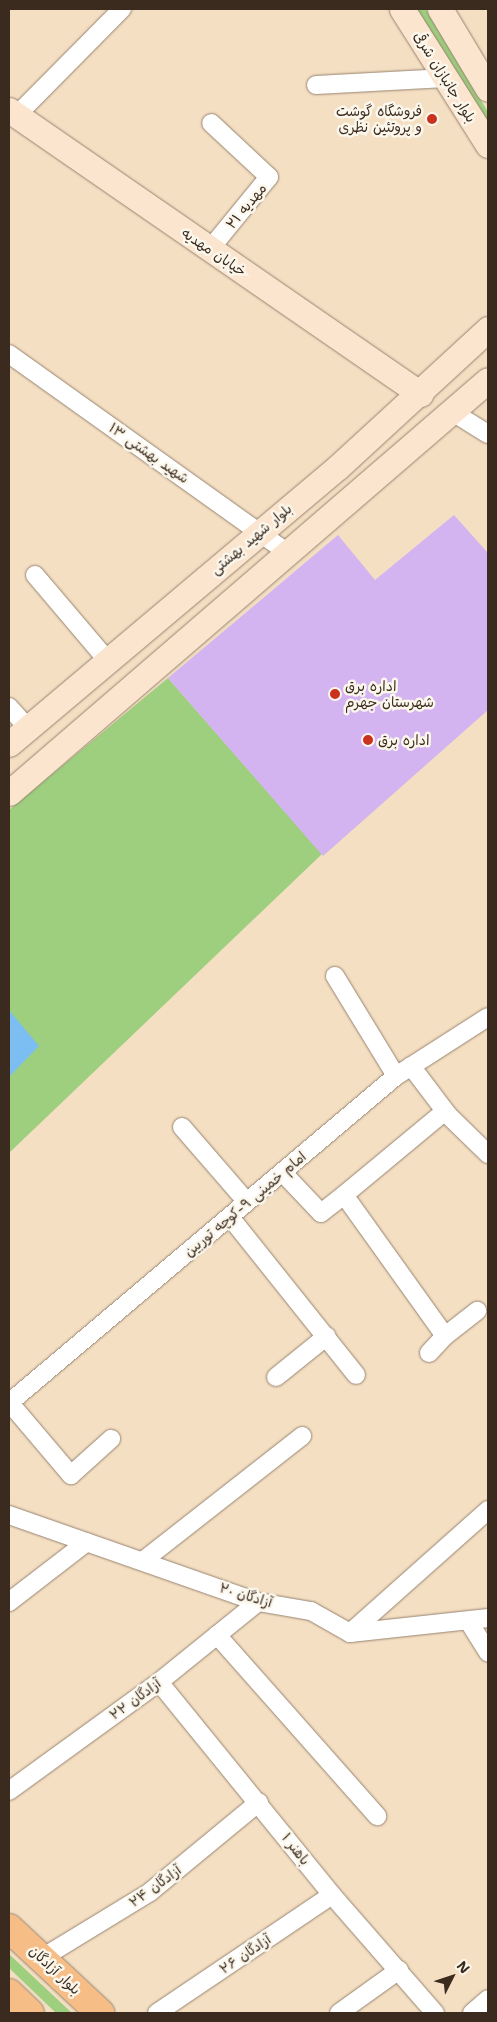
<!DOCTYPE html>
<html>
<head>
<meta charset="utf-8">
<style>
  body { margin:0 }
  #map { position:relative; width:497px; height:2022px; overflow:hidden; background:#f4dfc3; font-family:"Shantell Sans","Playpen Sans Arabic",sans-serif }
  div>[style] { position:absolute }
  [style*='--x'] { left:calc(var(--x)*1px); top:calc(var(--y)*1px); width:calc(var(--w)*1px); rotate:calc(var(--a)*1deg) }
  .green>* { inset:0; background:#9dcf7f }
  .water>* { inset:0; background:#7dbef2 }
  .building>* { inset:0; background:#d4b3f1 }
  .roads { filter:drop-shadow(0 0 1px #988470) drop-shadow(0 0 1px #988470) }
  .street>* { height:18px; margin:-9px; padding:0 9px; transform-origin:9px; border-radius:9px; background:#fff }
  .secondary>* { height:25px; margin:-12.5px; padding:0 12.5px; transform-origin:12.5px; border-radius:12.5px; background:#fbe5cf }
  .primary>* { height:28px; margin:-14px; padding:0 14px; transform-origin:14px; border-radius:14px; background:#f6be86 }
  .dots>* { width:14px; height:14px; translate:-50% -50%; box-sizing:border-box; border:2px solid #fbf7ec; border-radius:50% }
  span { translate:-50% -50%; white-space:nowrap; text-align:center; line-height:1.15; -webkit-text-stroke:5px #fbf7ec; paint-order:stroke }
  .street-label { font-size:14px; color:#3b2a1e }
  .poi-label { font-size:14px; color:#3b2a1e }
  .right { translate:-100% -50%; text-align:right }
  .left { translate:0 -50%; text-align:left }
  .frame { position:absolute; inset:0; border:10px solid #3b2a1e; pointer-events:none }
  .north { position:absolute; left:427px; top:1952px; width:50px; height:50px; -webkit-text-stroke:4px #fbf7ec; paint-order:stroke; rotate:49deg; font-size:14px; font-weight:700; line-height:20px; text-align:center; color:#3b2a1e }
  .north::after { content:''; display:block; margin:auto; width:18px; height:22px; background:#3b2a1e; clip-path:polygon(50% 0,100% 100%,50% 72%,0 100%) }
</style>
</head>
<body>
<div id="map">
  <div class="green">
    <i style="clip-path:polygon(413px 9px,426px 9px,488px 112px,488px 128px)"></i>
    <i style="clip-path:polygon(168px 678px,322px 854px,9px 1153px,9px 810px)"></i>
    <i style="clip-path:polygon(9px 1954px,72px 2013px,56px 2013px,9px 1968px)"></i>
  </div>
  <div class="water">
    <i style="clip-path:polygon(9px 1010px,39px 1046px,9px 1077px)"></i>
  </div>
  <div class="building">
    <i style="clip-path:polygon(454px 515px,488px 553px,488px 710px,323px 856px,168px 678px,338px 535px,375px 580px)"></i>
  </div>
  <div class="roads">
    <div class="street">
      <i style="--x:316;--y:85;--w:130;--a:-3.1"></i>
      <i style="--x:16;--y:116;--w:151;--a:-45.3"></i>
      <i style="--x:210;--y:249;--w:93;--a:-50.7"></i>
      <i style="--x:269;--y:177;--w:79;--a:-137"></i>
      <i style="--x:9;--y:354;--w:344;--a:35.5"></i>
      <i style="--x:454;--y:413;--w:40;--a:32"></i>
      <i style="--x:35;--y:575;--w:111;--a:49.7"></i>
      <i style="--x:9;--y:707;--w:28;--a:48"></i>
      <i style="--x:335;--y:976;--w:117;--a:58.6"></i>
      <i style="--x:411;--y:1066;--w:61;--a:52.9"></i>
      <i style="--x:448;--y:1115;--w:56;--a:44.3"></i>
      <i style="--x:182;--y:1127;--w:99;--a:49.1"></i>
      <i style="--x:283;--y:1173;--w:55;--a:46.5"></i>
      <i style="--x:321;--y:1213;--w:29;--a:-38"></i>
      <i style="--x:230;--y:1217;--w:202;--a:51.4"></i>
      <i style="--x:445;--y:1336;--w:41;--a:-38"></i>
      <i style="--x:429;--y:1353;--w:23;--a:-47"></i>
      <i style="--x:445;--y:1336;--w:173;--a:-125.6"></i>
      <i style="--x:344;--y:1195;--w:131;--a:-39.7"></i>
      <i style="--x:276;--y:1377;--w:65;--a:-38.8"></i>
      <i style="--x:9;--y:1402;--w:96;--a:49.7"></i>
      <i style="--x:71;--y:1475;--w:54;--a:-42"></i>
      <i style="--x:9;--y:1403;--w:507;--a:-40.2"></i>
      <i style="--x:396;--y:1076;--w:109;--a:-32.7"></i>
      <i style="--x:9;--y:1515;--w:264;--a:19.3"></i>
      <i style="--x:258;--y:1602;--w:54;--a:9.6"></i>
      <i style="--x:311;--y:1611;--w:45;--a:29.4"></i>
      <i style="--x:350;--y:1633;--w:139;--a:-6.2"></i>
      <i style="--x:144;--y:1560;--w:201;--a:-38.1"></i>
      <i style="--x:9;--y:1602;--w:98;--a:-37.6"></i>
      <i style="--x:469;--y:1622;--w:36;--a:58"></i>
      <i style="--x:350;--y:1633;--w:185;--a:-41.7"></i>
      <i style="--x:217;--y:1635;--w:242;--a:48.5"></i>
      <i style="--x:159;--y:1682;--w:274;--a:50.9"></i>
      <i style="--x:332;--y:1895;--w:157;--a:48.9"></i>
      <i style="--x:9;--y:1791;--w:185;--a:-36"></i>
      <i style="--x:159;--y:1682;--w:127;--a:-38.9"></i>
      <i style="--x:42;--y:1958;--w:127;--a:-31.4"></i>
      <i style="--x:150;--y:1892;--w:141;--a:-39.5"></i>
      <i style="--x:157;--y:2013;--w:211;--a:-34"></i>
      <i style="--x:339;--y:2013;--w:74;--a:-35.6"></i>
      <i style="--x:472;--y:2013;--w:21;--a:-41"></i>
    </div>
    <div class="secondary">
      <i style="--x:402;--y:9;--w:161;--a:57.7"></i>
      <i style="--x:440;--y:9;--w:93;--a:59"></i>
      <i style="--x:9;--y:110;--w:500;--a:34.6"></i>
      <i style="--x:9;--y:744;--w:430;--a:-40.1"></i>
      <i style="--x:338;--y:467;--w:204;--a:-42.6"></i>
      <i style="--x:9;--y:793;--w:632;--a:-40.77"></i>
    </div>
    <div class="primary">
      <i style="--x:9;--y:1928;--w:125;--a:43"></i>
      <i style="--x:9;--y:1993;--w:29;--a:44"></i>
    </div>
  </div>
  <div class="dots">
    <i style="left:432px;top:119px;background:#c8321e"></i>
    <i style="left:335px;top:694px;background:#c8321e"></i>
    <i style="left:368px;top:740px;background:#c8321e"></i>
  </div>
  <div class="street-label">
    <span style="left:445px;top:77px;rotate:58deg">بلوار جانبازان شرقی</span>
    <span style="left:246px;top:206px;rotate:-50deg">مهدیه ۲۱</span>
    <span style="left:214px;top:252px;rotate:34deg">خیابان مهدیه</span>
    <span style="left:149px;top:453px;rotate:35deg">شهید بهشتی ۱۳</span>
    <span style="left:251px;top:539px;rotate:-40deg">بلوار شهید بهشتی</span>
    <span style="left:245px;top:1204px;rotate:-40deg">امام خمینی ۹-کوچه توربین</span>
    <span style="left:246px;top:1595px;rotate:17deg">آزادگان ۲۰</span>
    <span style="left:135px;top:1699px;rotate:-36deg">آزادگان ۲۲</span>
    <span style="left:296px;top:1849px;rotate:52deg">باهنر ۱</span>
    <span style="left:155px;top:1886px;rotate:-36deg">آزادگان ۲۴</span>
    <span style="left:245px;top:1954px;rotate:-34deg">آزادگان ۲۶</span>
    <span style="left:55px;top:1970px;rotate:43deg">بلوار آزادگان</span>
  </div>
  <div class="poi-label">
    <span class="right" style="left:422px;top:119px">فروشگاه گوشت<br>و پروتئین نظری</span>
    <span class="left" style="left:345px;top:694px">اداره برق<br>شهرستان جهرم</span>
    <span class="left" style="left:378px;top:740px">اداره برق</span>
  </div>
  <div class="frame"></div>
  <div class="north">N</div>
</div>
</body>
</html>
